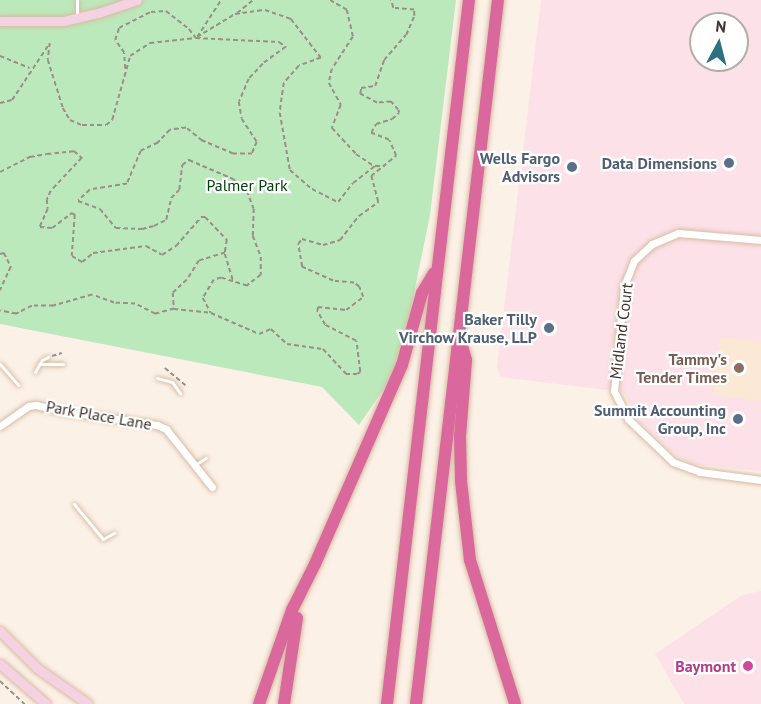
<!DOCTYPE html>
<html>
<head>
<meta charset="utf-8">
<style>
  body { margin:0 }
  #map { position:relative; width:761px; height:704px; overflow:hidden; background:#fcf1e7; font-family:"PT Sans",sans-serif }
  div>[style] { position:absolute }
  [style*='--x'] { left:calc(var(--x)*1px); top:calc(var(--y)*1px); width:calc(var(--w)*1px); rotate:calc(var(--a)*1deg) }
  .commercial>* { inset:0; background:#fce1e8 }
  .built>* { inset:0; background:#fbe8d5 }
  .green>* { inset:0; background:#bce9bb }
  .path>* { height:1.5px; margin-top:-0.75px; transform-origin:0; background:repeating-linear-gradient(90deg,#9a8f85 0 4.5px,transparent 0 7.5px) }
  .roads { filter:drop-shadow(0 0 2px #d6bca3) drop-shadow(0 0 2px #d6bca3) }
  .lane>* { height:3px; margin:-1.5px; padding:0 1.5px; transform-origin:1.5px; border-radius:1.5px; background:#fff }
  .street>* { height:7px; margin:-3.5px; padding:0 3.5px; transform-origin:3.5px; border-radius:3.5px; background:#fff }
  .secondary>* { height:9px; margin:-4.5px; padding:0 4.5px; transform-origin:4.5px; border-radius:4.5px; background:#f4d2e2 }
  .highway>* { height:12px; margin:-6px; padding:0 6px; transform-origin:6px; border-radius:6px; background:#db689d }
  .dots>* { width:16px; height:16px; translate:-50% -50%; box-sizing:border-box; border:3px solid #fff; border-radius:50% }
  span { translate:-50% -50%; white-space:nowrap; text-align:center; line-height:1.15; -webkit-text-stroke:4.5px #fff; paint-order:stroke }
  .service-label { font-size:16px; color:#4e5e75; font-weight:700 }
  .right { translate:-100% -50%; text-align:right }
  .park-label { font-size:16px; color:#03400a }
  .street-label { font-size:16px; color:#3f352b }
  .education-label { font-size:16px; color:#785e54; font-weight:700 }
  .hotel-label { font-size:16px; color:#b23c85; font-weight:700 }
  .north { position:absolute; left:689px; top:12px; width:60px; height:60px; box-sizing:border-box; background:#fff; border:2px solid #b2aeaa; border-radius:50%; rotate:7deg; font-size:16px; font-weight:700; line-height:24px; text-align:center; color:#3f352b }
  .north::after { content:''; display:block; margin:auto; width:21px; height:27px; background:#2b717e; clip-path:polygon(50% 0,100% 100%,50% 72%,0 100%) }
</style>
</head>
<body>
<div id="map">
  <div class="commercial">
    <i style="clip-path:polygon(evenodd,541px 0,761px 0,761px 471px,692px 464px,676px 456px,639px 421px,623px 392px,500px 377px,497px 367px,541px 0,701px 24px,737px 24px,737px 60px,701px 60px,701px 24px)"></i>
    <i style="clip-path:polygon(761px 591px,761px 704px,684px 704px,655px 654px,742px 595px)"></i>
  </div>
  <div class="built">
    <i style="clip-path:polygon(720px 337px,761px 342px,761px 401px,713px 395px)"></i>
  </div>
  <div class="green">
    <i style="clip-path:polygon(0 0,456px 0,430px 215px,399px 367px,359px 425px,322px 387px,0 324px)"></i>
  </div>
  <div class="path">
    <i style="--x:330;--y:0;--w:20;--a:30"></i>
    <i style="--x:347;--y:10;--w:28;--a:77"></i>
    <i style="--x:353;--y:37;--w:38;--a:123"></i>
    <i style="--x:332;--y:69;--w:14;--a:102"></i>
    <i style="--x:329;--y:83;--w:25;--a:61"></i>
    <i style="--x:341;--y:105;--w:25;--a:111"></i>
    <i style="--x:332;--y:128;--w:35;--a:47"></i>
    <i style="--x:356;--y:154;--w:22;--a:34"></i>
    <i style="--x:237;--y:13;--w:21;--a:-39"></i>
    <i style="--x:197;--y:37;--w:44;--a:-31.2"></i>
    <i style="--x:235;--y:14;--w:30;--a:-8"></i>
    <i style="--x:265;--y:10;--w:28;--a:19"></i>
    <i style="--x:291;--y:19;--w:49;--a:52.4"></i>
    <i style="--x:321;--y:58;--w:23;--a:160"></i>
    <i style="--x:299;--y:66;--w:23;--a:131"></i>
    <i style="--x:284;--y:83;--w:30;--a:98"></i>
    <i style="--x:280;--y:113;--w:58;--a:80"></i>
    <i style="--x:290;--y:170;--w:29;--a:41"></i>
    <i style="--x:312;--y:189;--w:29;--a:27"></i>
    <i style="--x:338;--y:202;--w:24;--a:-52"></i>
    <i style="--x:353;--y:183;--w:28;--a:-38"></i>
    <i style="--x:375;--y:166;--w:10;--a:0"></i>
    <i style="--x:197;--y:37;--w:44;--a:-57"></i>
    <i style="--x:50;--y:43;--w:17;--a:97"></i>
    <i style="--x:48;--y:60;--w:50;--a:72.6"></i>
    <i style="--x:63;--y:108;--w:14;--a:60"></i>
    <i style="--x:70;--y:120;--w:13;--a:23"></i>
    <i style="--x:82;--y:125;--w:24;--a:0"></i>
    <i style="--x:106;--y:125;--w:8;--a:-40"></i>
    <i style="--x:112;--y:120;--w:66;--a:-74.3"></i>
    <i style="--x:130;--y:56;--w:24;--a:-33"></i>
    <i style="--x:150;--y:43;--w:46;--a:-6.2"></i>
    <i style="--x:196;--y:38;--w:83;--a:2.8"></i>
    <i style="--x:279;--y:42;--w:9;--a:36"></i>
    <i style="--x:286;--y:47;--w:29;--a:144"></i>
    <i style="--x:263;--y:64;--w:21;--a:133"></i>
    <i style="--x:249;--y:79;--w:25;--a:113"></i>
    <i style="--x:239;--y:102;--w:17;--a:80"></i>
    <i style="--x:242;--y:119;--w:27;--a:57"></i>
    <i style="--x:257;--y:142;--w:13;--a:113"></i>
    <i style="--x:252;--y:154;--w:19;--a:180"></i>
    <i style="--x:233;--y:154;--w:34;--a:-157"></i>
    <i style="--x:202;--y:141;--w:21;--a:-141"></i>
    <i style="--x:186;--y:128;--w:16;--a:173"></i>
    <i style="--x:170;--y:130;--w:18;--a:133"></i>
    <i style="--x:158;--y:143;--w:19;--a:155"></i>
    <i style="--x:141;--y:151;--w:36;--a:113"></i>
    <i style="--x:127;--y:184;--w:37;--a:171"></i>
    <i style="--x:90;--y:190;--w:16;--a:137"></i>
    <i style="--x:78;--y:201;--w:23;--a:20"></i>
    <i style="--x:100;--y:209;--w:25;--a:50"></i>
    <i style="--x:116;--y:228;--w:26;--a:2"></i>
    <i style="--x:142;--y:229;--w:12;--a:-14"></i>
    <i style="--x:154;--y:226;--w:13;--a:-27"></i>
    <i style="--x:166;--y:220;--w:23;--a:-77"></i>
    <i style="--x:171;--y:198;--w:11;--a:-45"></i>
    <i style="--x:179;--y:190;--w:25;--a:-83"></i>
    <i style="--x:182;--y:165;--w:9;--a:-36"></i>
    <i style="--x:189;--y:160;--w:48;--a:23.4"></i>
    <i style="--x:233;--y:179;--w:18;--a:41"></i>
    <i style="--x:247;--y:191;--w:19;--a:69"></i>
    <i style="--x:254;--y:209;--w:27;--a:92"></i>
    <i style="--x:253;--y:236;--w:22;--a:69"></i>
    <i style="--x:261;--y:257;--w:18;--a:90"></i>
    <i style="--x:261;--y:275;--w:18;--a:142"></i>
    <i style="--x:247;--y:286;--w:27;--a:-163"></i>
    <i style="--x:221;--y:278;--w:7;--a:164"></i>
    <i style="--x:214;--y:280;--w:21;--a:121"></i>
    <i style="--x:203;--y:298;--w:17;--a:62"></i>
    <i style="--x:211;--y:313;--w:52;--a:23.6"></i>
    <i style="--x:259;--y:334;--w:13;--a:-23"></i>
    <i style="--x:271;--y:329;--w:22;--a:43"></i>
    <i style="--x:287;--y:344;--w:36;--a:8"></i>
    <i style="--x:323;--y:349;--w:34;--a:47"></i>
    <i style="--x:346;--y:374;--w:11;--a:0"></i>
    <i style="--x:357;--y:374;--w:4;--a:-34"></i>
    <i style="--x:360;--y:372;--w:31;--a:-97"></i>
    <i style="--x:356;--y:341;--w:35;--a:-153"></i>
    <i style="--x:325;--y:325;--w:16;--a:-120"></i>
    <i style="--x:317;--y:311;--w:4;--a:-76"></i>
    <i style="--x:318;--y:307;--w:28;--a:6"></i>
    <i style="--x:346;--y:310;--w:21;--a:-37"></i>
    <i style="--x:363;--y:297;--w:11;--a:-112"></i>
    <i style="--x:359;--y:287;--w:6;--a:-141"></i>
    <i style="--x:354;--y:283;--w:21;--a:-175"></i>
    <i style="--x:333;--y:281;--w:34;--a:-156"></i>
    <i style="--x:302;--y:267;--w:23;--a:-100"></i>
    <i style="--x:298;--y:244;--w:6;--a:-51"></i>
    <i style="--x:302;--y:239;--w:22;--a:16"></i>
    <i style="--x:323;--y:245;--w:18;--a:-16"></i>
    <i style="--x:340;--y:240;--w:31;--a:-52"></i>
    <i style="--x:359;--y:216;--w:24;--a:-36"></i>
    <i style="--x:378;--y:202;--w:27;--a:-105"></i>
    <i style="--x:371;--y:176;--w:32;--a:-39"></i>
    <i style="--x:396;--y:156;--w:17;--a:-114"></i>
    <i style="--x:389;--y:140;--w:19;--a:-159"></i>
    <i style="--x:371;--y:133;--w:10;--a:-61"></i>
    <i style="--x:376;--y:124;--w:17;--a:-17"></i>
    <i style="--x:392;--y:119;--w:9;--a:-41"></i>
    <i style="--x:399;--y:113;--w:3;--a:-108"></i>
    <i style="--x:398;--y:110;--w:11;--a:-131"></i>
    <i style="--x:391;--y:102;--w:14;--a:176"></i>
    <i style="--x:377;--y:103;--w:19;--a:-152"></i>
    <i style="--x:360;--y:94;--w:6;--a:-81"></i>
    <i style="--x:361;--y:88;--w:14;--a:-8"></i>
    <i style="--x:375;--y:86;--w:28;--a:-71"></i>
    <i style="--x:384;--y:60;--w:33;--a:-49"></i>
    <i style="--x:406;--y:35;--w:21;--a:-67"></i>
    <i style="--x:414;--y:16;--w:6;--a:-90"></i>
    <i style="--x:414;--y:10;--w:21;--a:-175"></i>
    <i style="--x:393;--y:8;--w:8;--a:-104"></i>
    <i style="--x:0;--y:56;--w:32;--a:22"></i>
    <i style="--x:125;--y:69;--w:16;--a:-94"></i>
    <i style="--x:124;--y:53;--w:16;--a:-125"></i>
    <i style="--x:115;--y:40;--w:13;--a:-72"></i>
    <i style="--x:119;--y:28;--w:36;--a:-27"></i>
    <i style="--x:151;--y:12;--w:15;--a:-4"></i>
    <i style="--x:166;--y:11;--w:29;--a:38"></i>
    <i style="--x:189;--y:29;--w:11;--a:52"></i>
    <i style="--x:0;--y:103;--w:12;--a:-14"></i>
    <i style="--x:12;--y:100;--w:67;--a:-56.5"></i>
    <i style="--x:0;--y:172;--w:34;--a:-27"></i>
    <i style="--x:30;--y:157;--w:17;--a:-10"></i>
    <i style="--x:47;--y:154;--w:27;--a:-6"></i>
    <i style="--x:74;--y:151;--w:11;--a:41"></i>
    <i style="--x:82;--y:158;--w:45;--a:133.2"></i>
    <i style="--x:51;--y:191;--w:10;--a:114"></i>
    <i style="--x:47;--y:200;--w:9;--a:84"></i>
    <i style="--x:48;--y:209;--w:20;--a:114"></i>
    <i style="--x:40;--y:227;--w:12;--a:5"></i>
    <i style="--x:52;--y:228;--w:25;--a:-37"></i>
    <i style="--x:72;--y:213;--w:4;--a:34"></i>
    <i style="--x:75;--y:215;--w:41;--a:94.2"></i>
    <i style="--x:72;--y:256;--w:12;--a:31"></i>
    <i style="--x:82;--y:262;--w:14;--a:-39"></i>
    <i style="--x:93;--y:253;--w:53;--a:-7.5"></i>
    <i style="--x:146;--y:246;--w:18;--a:29"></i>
    <i style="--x:162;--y:255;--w:17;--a:-33"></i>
    <i style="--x:176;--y:246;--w:38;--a:-49"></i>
    <i style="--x:201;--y:217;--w:4;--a:0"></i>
    <i style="--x:205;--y:217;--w:32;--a:46"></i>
    <i style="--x:227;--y:240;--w:13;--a:99"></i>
    <i style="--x:225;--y:253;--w:27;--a:163"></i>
    <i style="--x:199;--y:261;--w:22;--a:122"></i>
    <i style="--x:187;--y:280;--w:19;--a:137"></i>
    <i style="--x:173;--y:293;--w:16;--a:86"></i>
    <i style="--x:174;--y:309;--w:20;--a:165"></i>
    <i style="--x:155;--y:314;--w:22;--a:-153"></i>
    <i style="--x:135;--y:304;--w:21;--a:-177"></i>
    <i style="--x:114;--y:303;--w:23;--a:-160"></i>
    <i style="--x:92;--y:295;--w:41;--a:164.2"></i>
    <i style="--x:53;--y:306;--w:21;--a:180"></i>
    <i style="--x:32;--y:306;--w:18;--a:153"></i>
    <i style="--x:16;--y:314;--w:16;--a:-169"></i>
    <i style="--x:0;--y:254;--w:4;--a:-14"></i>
    <i style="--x:4;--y:253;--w:16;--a:63"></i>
    <i style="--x:11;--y:267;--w:26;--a:115"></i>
    <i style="--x:225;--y:254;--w:28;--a:73"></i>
    <i style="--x:174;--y:309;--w:37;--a:6"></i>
    <i style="--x:52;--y:356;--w:10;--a:-17"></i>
    <i style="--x:165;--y:368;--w:30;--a:40"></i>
    <i style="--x:0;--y:681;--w:34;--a:43"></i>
  </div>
  <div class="roads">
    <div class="lane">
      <i style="--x:77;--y:16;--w:16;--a:-90"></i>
      <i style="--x:0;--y:364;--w:28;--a:49"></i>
      <i style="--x:39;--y:364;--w:24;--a:0"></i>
      <i style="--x:35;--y:372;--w:14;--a:-60"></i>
      <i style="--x:42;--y:360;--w:7;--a:-27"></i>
      <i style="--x:157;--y:378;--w:16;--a:15"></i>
      <i style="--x:172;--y:382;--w:14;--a:54"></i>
      <i style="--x:196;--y:464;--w:12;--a:-31"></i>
      <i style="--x:74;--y:504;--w:45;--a:50.4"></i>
      <i style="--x:103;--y:539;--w:13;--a:-29"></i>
    </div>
    <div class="street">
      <i style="--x:761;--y:240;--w:83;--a:-175.2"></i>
      <i style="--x:678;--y:233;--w:28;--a:157"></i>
      <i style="--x:652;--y:244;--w:25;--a:137"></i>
      <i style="--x:634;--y:261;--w:27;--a:112"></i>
      <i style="--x:624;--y:286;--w:105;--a:95.4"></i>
      <i style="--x:614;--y:391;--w:31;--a:63"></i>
      <i style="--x:628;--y:419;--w:62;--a:43.7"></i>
      <i style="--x:673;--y:462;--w:29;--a:20"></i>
      <i style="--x:700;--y:472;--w:62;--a:7.5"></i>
      <i style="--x:0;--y:426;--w:35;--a:-35"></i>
      <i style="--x:29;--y:406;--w:7;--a:-8"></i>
      <i style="--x:36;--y:405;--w:27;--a:13"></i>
      <i style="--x:62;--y:411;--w:96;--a:8.4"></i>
      <i style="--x:157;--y:425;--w:10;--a:24"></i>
      <i style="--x:166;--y:429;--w:74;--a:51.6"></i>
    </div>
    <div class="secondary">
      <i style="--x:0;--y:21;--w:63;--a:0"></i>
      <i style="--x:63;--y:21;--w:36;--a:-13"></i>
      <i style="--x:98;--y:13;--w:41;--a:-18.4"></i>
      <i style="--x:0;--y:631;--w:52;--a:45"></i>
      <i style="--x:37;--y:668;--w:62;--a:35.2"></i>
      <i style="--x:0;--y:664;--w:61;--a:41"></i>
    </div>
    <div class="highway">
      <i style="--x:460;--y:339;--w:22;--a:74"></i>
      <i style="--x:466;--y:360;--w:76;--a:94.5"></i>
      <i style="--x:460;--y:436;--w:45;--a:88.7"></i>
      <i style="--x:461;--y:481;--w:80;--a:83.5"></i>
      <i style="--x:470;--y:560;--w:151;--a:72.6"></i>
      <i style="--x:259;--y:704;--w:100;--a:-70.7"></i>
      <i style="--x:292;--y:610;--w:51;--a:-63.4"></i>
      <i style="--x:315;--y:564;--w:217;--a:-66.4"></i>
      <i style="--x:402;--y:365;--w:75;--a:-74.5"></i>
      <i style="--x:422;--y:293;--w:23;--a:-59"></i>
      <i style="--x:284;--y:704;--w:87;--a:-81.4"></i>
      <i style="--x:387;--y:704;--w:709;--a:-83.36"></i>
      <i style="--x:416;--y:704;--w:709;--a:-83.36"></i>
    </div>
  </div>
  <div class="dots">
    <i style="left:729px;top:163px;background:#5c6f8a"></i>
    <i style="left:572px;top:167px;background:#5c6f8a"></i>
    <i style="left:549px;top:328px;background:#5c6f8a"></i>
    <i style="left:739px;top:368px;background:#8d6e63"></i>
    <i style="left:738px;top:419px;background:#5c6f8a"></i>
    <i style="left:748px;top:666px;background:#d1479c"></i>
  </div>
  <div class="service-label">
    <span class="right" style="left:560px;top:167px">Wells Fargo<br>Advisors</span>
    <span class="right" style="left:717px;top:163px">Data Dimensions</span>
    <span class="right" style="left:537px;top:328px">Baker Tilly<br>Virchow Krause, LLP</span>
    <span class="right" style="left:726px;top:419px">Summit Accounting<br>Group, Inc</span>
  </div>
  <div class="park-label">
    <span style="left:247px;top:185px">Palmer Park</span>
  </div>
  <div class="street-label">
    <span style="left:621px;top:331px;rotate:-83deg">Midland Court</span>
    <span style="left:99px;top:415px;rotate:10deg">Park Place Lane</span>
  </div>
  <div class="education-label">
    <span class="right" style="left:727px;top:368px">Tammy's<br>Tender Times</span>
  </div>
  <div class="hotel-label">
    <span class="right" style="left:736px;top:666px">Baymont</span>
  </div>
  <div class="north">N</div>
</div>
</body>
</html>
